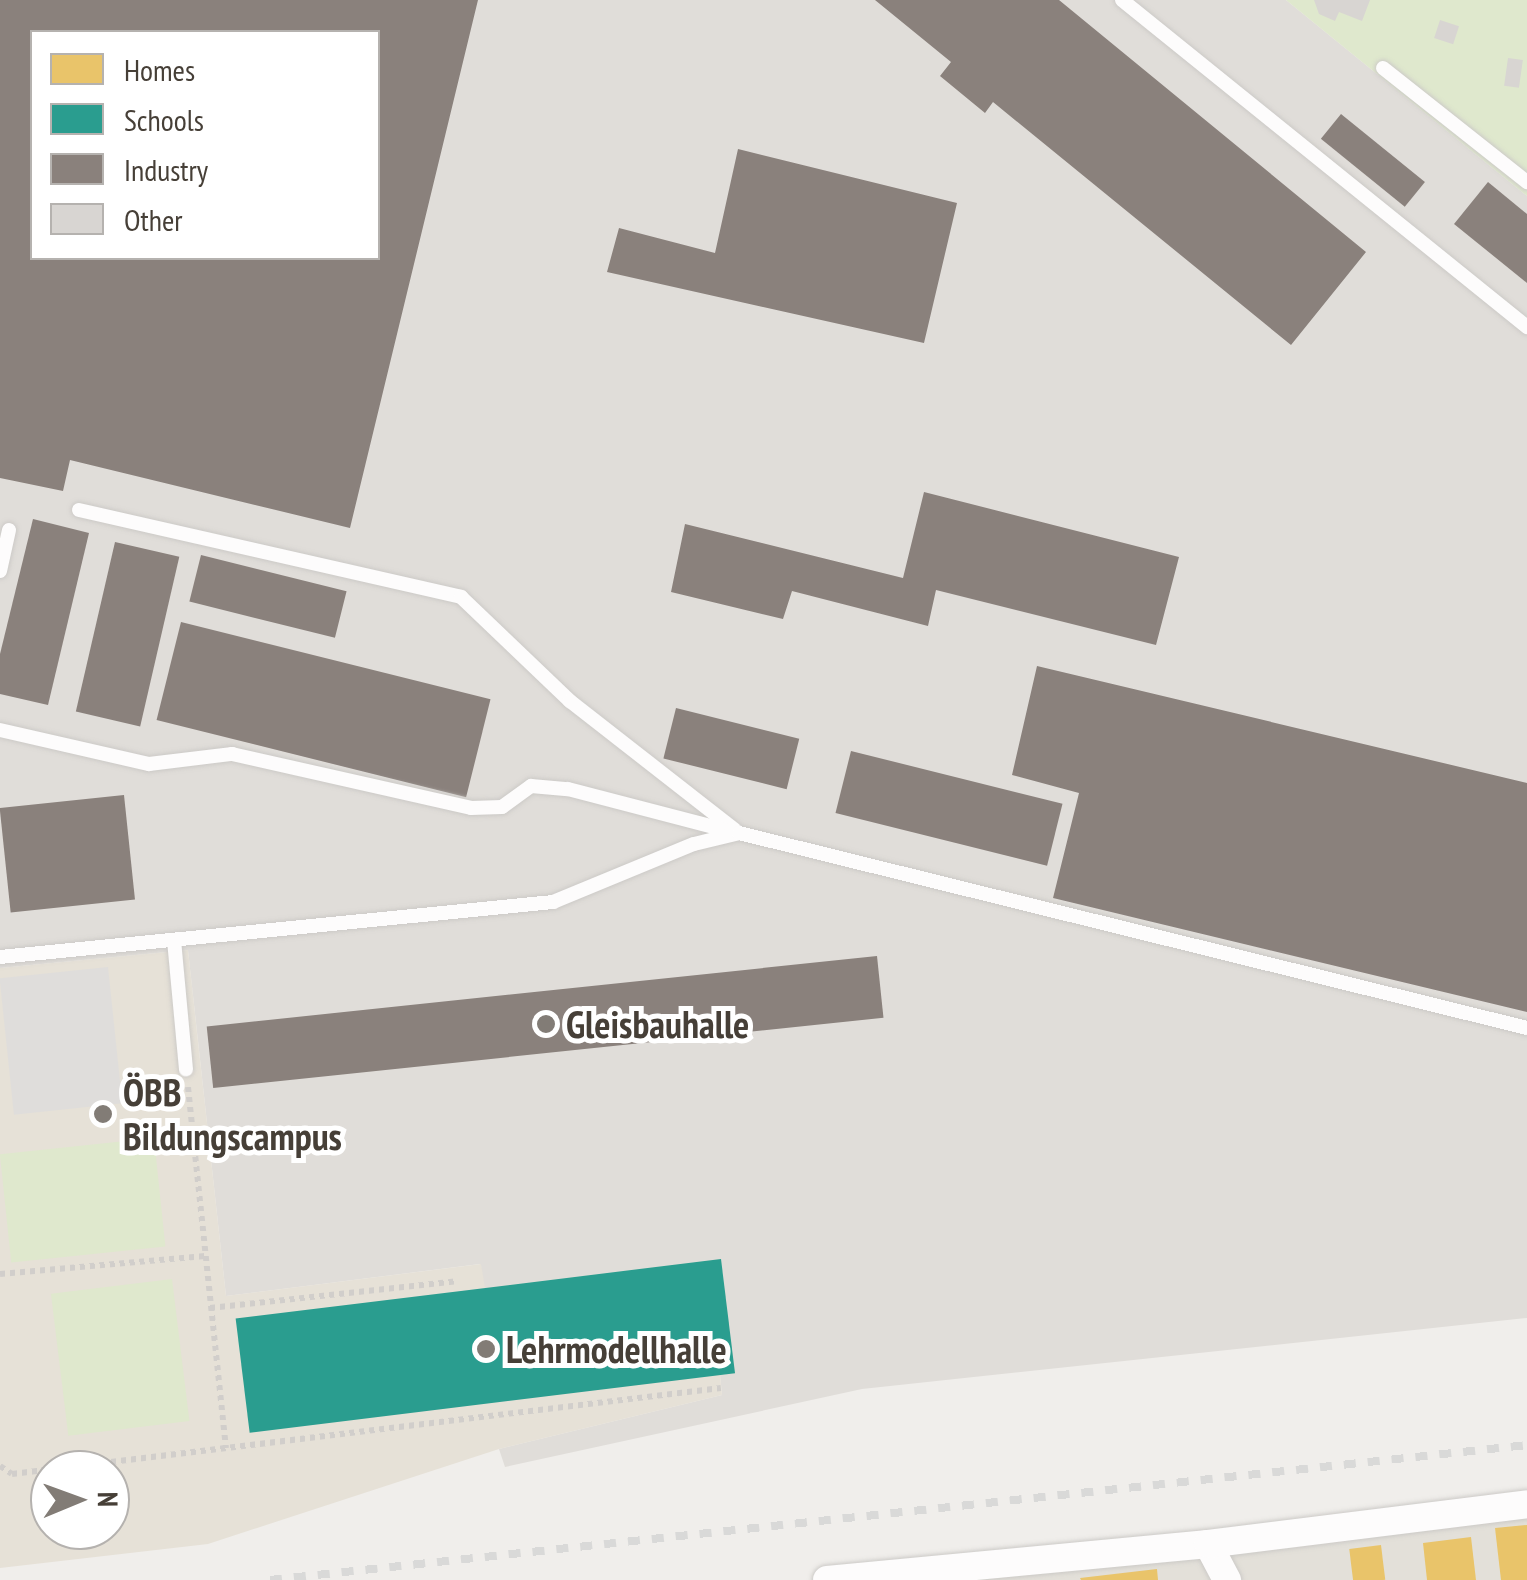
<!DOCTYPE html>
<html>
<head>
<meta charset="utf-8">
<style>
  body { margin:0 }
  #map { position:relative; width:1527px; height:1580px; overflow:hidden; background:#f0eeeb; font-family:"PT Sans Narrow",sans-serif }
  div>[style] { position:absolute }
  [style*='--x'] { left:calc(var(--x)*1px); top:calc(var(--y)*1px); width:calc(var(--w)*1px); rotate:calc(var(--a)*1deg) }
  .residential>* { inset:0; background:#e3e0d9 }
  .industrial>* { inset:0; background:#e0ddd9 }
  .education>* { inset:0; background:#e6e1d7 }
  .green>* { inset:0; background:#dfe8cd; transform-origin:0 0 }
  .parking>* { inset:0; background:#dfdddb; transform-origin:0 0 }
  .homes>* { inset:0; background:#e9c46a; transform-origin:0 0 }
  .schools>* { inset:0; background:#2a9d8f; transform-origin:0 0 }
  .industry>* { inset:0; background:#8a817c; transform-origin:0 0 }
  .building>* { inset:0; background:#d8d5d2; transform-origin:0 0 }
  .path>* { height:6px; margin-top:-3px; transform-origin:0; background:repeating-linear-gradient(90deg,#d1cecb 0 5px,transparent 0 10px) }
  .roads { filter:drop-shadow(0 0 2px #cccac7) drop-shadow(0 0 2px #cccac7) }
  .service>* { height:14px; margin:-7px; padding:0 7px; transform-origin:7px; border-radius:7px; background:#fdfcfc }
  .minor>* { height:28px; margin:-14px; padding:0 14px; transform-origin:14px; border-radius:14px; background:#fdfcfc }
  .rail>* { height:8px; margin-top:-4px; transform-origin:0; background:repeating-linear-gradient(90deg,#d9d9d8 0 12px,transparent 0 24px) }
  .dots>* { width:28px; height:28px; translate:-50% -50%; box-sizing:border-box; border:5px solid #fff; border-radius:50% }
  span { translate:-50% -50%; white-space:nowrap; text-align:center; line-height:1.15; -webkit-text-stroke:10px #fff; paint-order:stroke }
  .poi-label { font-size:38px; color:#463f37; font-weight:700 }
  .left { translate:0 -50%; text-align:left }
  .legend { position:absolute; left:30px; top:30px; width:350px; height:230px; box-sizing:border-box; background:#fff; border:2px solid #b5b2af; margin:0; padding:12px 18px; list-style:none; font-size:30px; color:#463f37 }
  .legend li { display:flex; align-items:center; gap:20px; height:50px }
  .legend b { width:50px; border:2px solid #b5b2af }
  .north { position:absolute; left:30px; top:1450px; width:100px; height:100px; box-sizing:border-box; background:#fff; border:2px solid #b5b2af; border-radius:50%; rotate:89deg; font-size:28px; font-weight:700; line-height:40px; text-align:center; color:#463f37 }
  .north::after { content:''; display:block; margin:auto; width:35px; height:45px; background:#827c76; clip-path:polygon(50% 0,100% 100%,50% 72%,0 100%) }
</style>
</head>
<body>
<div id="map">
  <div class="residential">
    <i style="clip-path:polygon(1527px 1509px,1527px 1580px,859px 1580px)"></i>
  </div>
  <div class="industrial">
    <i style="clip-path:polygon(evenodd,0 0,1286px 0,1527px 196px,1527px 1318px,862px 1389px,505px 1467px,499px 1449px,722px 1395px,720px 1375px,734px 1373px,484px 1288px,480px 1264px,226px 1296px,188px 950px,0 968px,0 0,32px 32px,378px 32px,378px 258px,32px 258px,32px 32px)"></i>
  </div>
  <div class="education">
    <i style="clip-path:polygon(evenodd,188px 950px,226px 1296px,481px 1264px,485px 1288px,721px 1259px,735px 1373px,720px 1375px,722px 1395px,499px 1449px,208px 1544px,0 1568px,0 968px,188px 950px,50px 1470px,110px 1470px,110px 1530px,50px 1530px,50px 1470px)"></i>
  </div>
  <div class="green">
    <i style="clip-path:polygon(1286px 0,1527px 0,1527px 196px)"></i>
    <i style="left:154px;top:1138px;width:109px;height:155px;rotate:84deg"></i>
    <i style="left:172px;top:1279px;width:143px;height:122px;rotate:83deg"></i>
  </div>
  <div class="parking">
    <i style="left:108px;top:967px;width:137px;height:109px;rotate:84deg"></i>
  </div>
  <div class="homes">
    <i style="clip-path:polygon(1527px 1525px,1527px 1580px,1501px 1580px,1495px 1528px)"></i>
    <i style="clip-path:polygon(1471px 1537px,1476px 1580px,1427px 1580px,1423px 1543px)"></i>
    <i style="left:1381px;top:1545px;width:35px;height:32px;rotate:83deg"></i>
    <i style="clip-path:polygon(1157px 1569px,1158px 1580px,1081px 1580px,1080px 1578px)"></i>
  </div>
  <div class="schools">
    <i style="left:721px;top:1259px;width:115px;height:489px;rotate:83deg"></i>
  </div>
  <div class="industry">
    <i style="clip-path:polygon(evenodd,0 0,478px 0,350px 528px,70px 460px,63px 491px,0 478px,0 0,32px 32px,378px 32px,378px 258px,32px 258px,32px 32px)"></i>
    <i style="clip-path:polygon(875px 0,1059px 0,1366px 252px,1291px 345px,993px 102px,985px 113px,940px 76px,951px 62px)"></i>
    <i style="left:1341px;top:114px;width:108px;height:32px;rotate:39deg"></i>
    <i style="clip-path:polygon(738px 149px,957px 203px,924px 343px,607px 272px,619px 228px,715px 253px)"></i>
    <i style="clip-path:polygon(1488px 182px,1527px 214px,1527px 283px,1454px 224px)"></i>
    <i style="clip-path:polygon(924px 492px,1179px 557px,1156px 645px,936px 590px,928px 626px,792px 591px,783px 619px,671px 592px,685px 524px,903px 578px)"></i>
    <i style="clip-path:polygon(33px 519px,89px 533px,48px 705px,0 694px,0 654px)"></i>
    <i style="left:115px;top:542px;width:66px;height:174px;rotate:13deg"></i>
    <i style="left:201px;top:555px;width:150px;height:48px;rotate:14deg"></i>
    <i style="left:181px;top:622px;width:319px;height:101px;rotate:14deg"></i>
    <i style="clip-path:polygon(1037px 666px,1527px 783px,1527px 1012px,1053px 898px,1079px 793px,1012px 775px)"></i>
    <i style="left:676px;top:708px;width:127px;height:52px;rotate:14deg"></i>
    <i style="left:851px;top:751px;width:218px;height:64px;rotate:14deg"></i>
    <i style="left:124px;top:795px;width:105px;height:125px;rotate:84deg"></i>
    <i style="left:877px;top:956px;width:62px;height:674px;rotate:84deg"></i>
  </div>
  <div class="building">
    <i style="clip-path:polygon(1314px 0,1370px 0,1362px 21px,1339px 12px,1335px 21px,1319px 14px)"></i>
    <i style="left:1440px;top:20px;width:20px;height:19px;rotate:18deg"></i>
    <i style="left:1508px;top:58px;width:15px;height:28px;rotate:8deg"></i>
  </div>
  <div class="path">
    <i style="--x:188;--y:1087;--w:363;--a:84"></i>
    <i style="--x:0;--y:1274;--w:206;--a:-5"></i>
    <i style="--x:210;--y:1308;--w:248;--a:-6.2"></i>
    <i style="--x:0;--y:1466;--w:14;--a:34"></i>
    <i style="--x:12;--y:1474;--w:714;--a:-6.92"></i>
  </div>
  <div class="roads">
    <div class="service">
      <i style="--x:1122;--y:0;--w:521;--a:38.92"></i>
      <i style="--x:1383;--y:68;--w:184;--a:38.4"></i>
      <i style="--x:79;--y:510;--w:392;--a:12.8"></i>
      <i style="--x:461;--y:597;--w:151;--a:43.7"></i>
      <i style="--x:570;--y:701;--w:209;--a:38"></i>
      <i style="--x:0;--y:571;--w:42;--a:-77.6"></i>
      <i style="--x:0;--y:730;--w:153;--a:12.9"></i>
      <i style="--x:149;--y:764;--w:84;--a:-6.9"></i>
      <i style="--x:232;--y:754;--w:245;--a:12.7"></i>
      <i style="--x:471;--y:808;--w:31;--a:-2"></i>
      <i style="--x:502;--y:807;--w:36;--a:-36"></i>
      <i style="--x:531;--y:786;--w:37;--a:5"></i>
      <i style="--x:568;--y:789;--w:171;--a:14.6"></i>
      <i style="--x:174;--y:940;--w:130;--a:84.7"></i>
      <i style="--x:0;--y:957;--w:556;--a:-5.68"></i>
      <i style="--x:553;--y:902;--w:152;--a:-22.4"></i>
      <i style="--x:694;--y:844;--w:46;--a:-13.7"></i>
      <i style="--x:739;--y:833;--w:812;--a:13.9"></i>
    </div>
    <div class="minor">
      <i style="--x:1208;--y:1544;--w:41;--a:62.2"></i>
      <i style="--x:827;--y:1580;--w:383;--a:-5.4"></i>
      <i style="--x:1208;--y:1544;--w:321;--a:-7.1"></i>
    </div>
  </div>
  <div class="rail">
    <i style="--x:270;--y:1580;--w:1264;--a:-6.13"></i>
  </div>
  <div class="dots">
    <i style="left:546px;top:1024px;background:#827c76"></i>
    <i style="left:103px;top:1114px;background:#827c76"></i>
    <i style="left:486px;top:1349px;background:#827c76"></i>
  </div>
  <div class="poi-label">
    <span class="left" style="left:566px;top:1024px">Gleisbauhalle</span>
    <span class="left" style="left:123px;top:1114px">ÖBB<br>Bildungscampus</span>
    <span class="left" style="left:506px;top:1349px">Lehrmodellhalle</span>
  </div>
  <ul class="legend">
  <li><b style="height:28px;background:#e9c46a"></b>Homes</li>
  <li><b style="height:28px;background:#2a9d8f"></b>Schools</li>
  <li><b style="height:28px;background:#8a817c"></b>Industry</li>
  <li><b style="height:28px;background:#d8d5d2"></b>Other</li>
  </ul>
  <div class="north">N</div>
</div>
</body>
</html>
